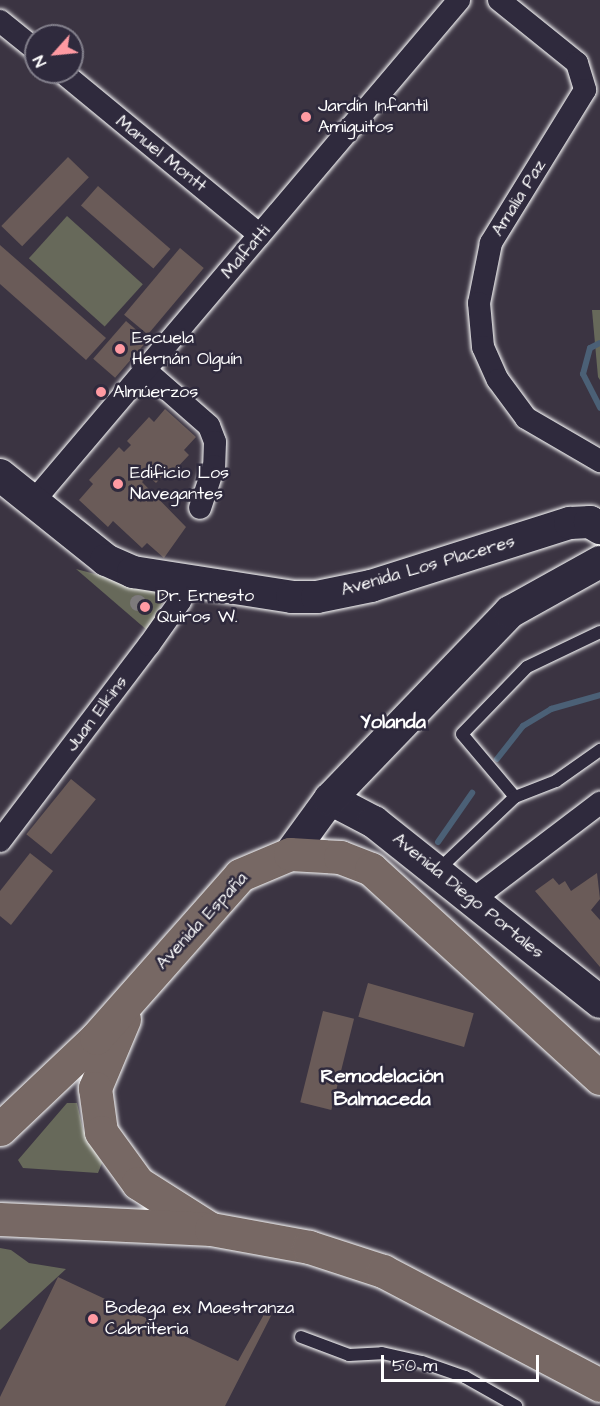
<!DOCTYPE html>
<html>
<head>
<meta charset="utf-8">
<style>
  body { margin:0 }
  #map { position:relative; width:600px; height:1406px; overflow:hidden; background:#3b3442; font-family:"Architects Daughter",sans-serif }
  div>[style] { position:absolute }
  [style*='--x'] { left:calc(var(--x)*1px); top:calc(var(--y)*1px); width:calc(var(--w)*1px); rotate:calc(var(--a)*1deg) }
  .green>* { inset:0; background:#67695a; transform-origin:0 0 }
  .stream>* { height:6px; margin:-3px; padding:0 3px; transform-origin:3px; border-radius:3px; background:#4b6076 }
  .building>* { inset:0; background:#6a5b58; transform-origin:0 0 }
  .roads { filter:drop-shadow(0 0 2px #fff) drop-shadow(0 0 2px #fff) }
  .lane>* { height:12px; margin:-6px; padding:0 6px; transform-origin:6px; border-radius:6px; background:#2f2a3d }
  .street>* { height:22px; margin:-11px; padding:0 11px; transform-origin:11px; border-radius:11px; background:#2f2a3d }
  .secondary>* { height:32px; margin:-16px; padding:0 16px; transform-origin:16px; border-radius:16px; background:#2f2a3d }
  .primary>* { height:33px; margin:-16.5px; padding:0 16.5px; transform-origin:16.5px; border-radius:16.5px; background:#776864 }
  .trees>* { width:16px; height:16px; margin:-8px; border-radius:50%; background:#7d7a7c }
  .dots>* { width:16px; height:16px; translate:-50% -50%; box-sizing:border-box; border:3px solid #2f2a3d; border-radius:50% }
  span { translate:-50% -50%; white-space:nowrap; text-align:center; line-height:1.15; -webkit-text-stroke:5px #2f2a3d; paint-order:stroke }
  .poi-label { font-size:18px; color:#fff }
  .left { translate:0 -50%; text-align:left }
  .street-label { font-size:18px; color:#fff }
  .neighbourhood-label { font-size:20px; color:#fff; font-weight:700 }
  .north { position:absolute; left:24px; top:24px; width:60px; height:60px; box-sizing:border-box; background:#2f2a3d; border:2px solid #827f8b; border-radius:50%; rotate:243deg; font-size:16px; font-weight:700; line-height:24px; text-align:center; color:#fff }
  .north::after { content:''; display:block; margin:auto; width:21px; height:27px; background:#ff9aa2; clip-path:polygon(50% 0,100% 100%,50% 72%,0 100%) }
  .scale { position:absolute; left:381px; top:1355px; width:158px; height:27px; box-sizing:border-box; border:3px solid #fff; border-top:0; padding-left:8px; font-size:18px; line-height:21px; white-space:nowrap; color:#fff; -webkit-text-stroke:4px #2f2a3d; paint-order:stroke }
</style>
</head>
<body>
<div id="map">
  <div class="green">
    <i style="left:67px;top:216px;width:102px;height:57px;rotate:42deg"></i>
    <i style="clip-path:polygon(592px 310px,600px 310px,600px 380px,598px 377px)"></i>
    <i style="clip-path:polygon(76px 569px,168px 593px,148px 631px)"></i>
    <i style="clip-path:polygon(67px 1103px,77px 1103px,83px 1129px,102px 1163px,98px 1173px,23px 1168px,18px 1160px)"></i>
    <i style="clip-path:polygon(0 1248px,11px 1250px,29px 1263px,66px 1269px,0 1330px)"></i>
  </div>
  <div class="stream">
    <i style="--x:600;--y:343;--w:11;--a:153"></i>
    <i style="--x:590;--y:348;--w:27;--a:105"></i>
    <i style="--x:583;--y:374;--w:38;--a:63"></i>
    <i style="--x:497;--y:759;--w:42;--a:-51.8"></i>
    <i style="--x:523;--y:726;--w:33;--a:-31"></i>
    <i style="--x:551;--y:709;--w:51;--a:-15.9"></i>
    <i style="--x:438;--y:842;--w:60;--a:-55.2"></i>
  </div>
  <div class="building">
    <i style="left:68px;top:157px;width:29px;height:96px;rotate:44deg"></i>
    <i style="left:98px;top:186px;width:96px;height:26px;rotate:41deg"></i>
    <i style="clip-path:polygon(0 245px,106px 338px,86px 360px,0 284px)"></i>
    <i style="left:180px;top:248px;width:31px;height:87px;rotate:40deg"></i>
    <i style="left:126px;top:321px;width:29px;height:50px;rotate:41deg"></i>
    <i style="clip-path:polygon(165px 409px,196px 437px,184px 450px,189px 455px,172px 473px,169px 469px,156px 483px,148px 476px,142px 482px,186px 527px,164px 558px,147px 543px,142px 548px,113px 521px,108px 527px,79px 500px,93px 484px,89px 480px,119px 447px,124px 452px,131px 445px,127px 441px,149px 417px,154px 422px)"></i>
    <i style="left:71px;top:779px;width:32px;height:71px;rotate:39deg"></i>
    <i style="clip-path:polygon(30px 853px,53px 871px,11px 925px,0 916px,0 891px)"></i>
    <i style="clip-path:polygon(597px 873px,600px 899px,591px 910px,600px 920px,600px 967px,535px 891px,553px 878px,559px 885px,565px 881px,571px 891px)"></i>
    <i style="left:368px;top:983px;width:110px;height:35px;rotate:16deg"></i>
    <i style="left:323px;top:1011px;width:32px;height:94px;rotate:14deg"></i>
    <i style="clip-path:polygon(58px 1277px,238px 1361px,267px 1309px,273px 1312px,225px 1406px,0 1406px,0 1397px)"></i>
  </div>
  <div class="roads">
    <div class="lane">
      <i style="--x:515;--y:797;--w:82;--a:-130.1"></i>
      <i style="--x:462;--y:734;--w:93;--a:-45.9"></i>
      <i style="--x:527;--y:667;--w:81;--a:-25.6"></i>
      <i style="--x:437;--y:871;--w:108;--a:-43.5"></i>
      <i style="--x:515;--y:797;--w:44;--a:-21.3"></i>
      <i style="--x:556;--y:781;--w:54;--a:-35.2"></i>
      <i style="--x:301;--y:1337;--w:51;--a:20.6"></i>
      <i style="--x:349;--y:1355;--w:33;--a:-3"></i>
      <i style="--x:382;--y:1353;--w:41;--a:12.7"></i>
      <i style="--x:422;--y:1362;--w:46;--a:19.2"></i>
      <i style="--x:465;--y:1377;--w:59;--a:29.6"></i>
    </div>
    <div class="street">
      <i style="--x:499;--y:0;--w:100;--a:38.9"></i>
      <i style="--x:577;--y:63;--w:28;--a:73"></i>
      <i style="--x:585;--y:90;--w:180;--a:121.6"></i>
      <i style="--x:491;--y:243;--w:61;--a:101.3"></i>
      <i style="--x:479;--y:303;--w:44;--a:84.8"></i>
      <i style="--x:483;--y:347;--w:36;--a:66"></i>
      <i style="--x:498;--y:380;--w:47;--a:53.6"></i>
      <i style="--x:526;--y:418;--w:86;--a:30.2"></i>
      <i style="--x:0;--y:21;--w:46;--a:38.9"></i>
      <i style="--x:62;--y:72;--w:256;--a:39.5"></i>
      <i style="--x:144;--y:369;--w:86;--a:41.2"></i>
      <i style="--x:209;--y:426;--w:17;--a:69"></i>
      <i style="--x:215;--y:442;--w:24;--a:92"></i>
      <i style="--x:214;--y:466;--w:44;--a:108.4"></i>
      <i style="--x:32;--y:503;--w:660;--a:-49.67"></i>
      <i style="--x:0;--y:841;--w:246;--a:-52.8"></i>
      <i style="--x:149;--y:645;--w:54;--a:-54.8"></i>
      <i style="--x:180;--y:601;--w:20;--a:-75"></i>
      <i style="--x:472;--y:900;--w:161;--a:-37.2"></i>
    </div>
    <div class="secondary">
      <i style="--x:0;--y:475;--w:136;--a:38.7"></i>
      <i style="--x:106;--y:560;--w:30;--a:24"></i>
      <i style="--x:133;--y:572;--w:161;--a:8.9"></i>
      <i style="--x:292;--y:597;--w:25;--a:0"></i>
      <i style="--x:317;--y:597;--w:55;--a:-11.5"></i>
      <i style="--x:371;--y:586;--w:209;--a:-17.6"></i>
      <i style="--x:570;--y:523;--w:20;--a:-3"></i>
      <i style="--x:590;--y:522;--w:12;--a:31"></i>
      <i style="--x:330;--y:799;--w:50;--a:27.6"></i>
      <i style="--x:374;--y:822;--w:289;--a:38.5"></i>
      <i style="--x:290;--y:854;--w:68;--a:-54"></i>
      <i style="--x:330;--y:799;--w:260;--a:-46.1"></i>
      <i style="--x:510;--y:612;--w:103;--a:-29.1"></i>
    </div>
    <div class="primary">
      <i style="--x:124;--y:1019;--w:75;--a:112.8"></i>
      <i style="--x:95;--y:1088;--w:44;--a:82.2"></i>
      <i style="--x:101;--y:1132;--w:63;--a:54"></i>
      <i style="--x:138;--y:1183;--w:84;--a:32.4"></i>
      <i style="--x:0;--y:1129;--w:132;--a:-43.5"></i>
      <i style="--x:96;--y:1038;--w:217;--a:-48.5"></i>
      <i style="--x:240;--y:875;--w:54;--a:-22.8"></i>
      <i style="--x:290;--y:854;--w:50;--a:3.4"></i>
      <i style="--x:340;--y:857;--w:33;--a:21"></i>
      <i style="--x:371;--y:869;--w:310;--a:42.4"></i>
      <i style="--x:0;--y:1219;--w:211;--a:2.7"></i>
      <i style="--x:211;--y:1229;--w:100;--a:10.4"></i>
      <i style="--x:309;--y:1247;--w:78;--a:18"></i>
      <i style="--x:383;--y:1271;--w:245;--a:27.7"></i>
    </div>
  </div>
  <div class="trees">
    <i style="left:138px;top:603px"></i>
  </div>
  <div class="dots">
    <i style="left:306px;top:117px;background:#ff9aa2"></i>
    <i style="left:120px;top:349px;background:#ff9aa2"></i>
    <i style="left:101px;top:392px;background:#ff9aa2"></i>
    <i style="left:118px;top:484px;background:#ff9aa2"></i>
    <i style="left:145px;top:607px;background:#ff9aa2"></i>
    <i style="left:93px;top:1319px;background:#ff9aa2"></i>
  </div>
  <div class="poi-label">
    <span class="left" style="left:318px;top:117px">Jardín Infantil<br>Amiguitos</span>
    <span class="left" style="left:132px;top:349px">Escuela<br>Hernán Olguín</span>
    <span class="left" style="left:113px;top:392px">Almuerzos</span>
    <span class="left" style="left:130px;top:484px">Edificio Los<br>Navegantes</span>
    <span class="left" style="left:157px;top:607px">Dr. Ernesto<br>Quiros W.</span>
    <span class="left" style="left:105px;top:1319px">Bodega ex Maestranza<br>Cabriteria</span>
  </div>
  <div class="street-label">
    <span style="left:161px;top:154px;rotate:39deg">Manuel Montt</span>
    <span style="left:519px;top:198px;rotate:-58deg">Amalia Paz</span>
    <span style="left:246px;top:252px;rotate:-49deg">Malfatti</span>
    <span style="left:428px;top:566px;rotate:-16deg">Avenida Los Placeres</span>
    <span style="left:97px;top:714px;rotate:-53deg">Juan Elkins</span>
    <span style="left:468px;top:896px;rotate:39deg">Avenida Diego Portales</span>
    <span style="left:202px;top:921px;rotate:-47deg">Avenida España</span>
  </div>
  <div class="neighbourhood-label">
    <span style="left:393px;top:722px">Yolanda</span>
    <span style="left:382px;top:1088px">Remodelación<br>Balmaceda</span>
  </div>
  <div class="north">N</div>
  <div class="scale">50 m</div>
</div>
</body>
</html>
